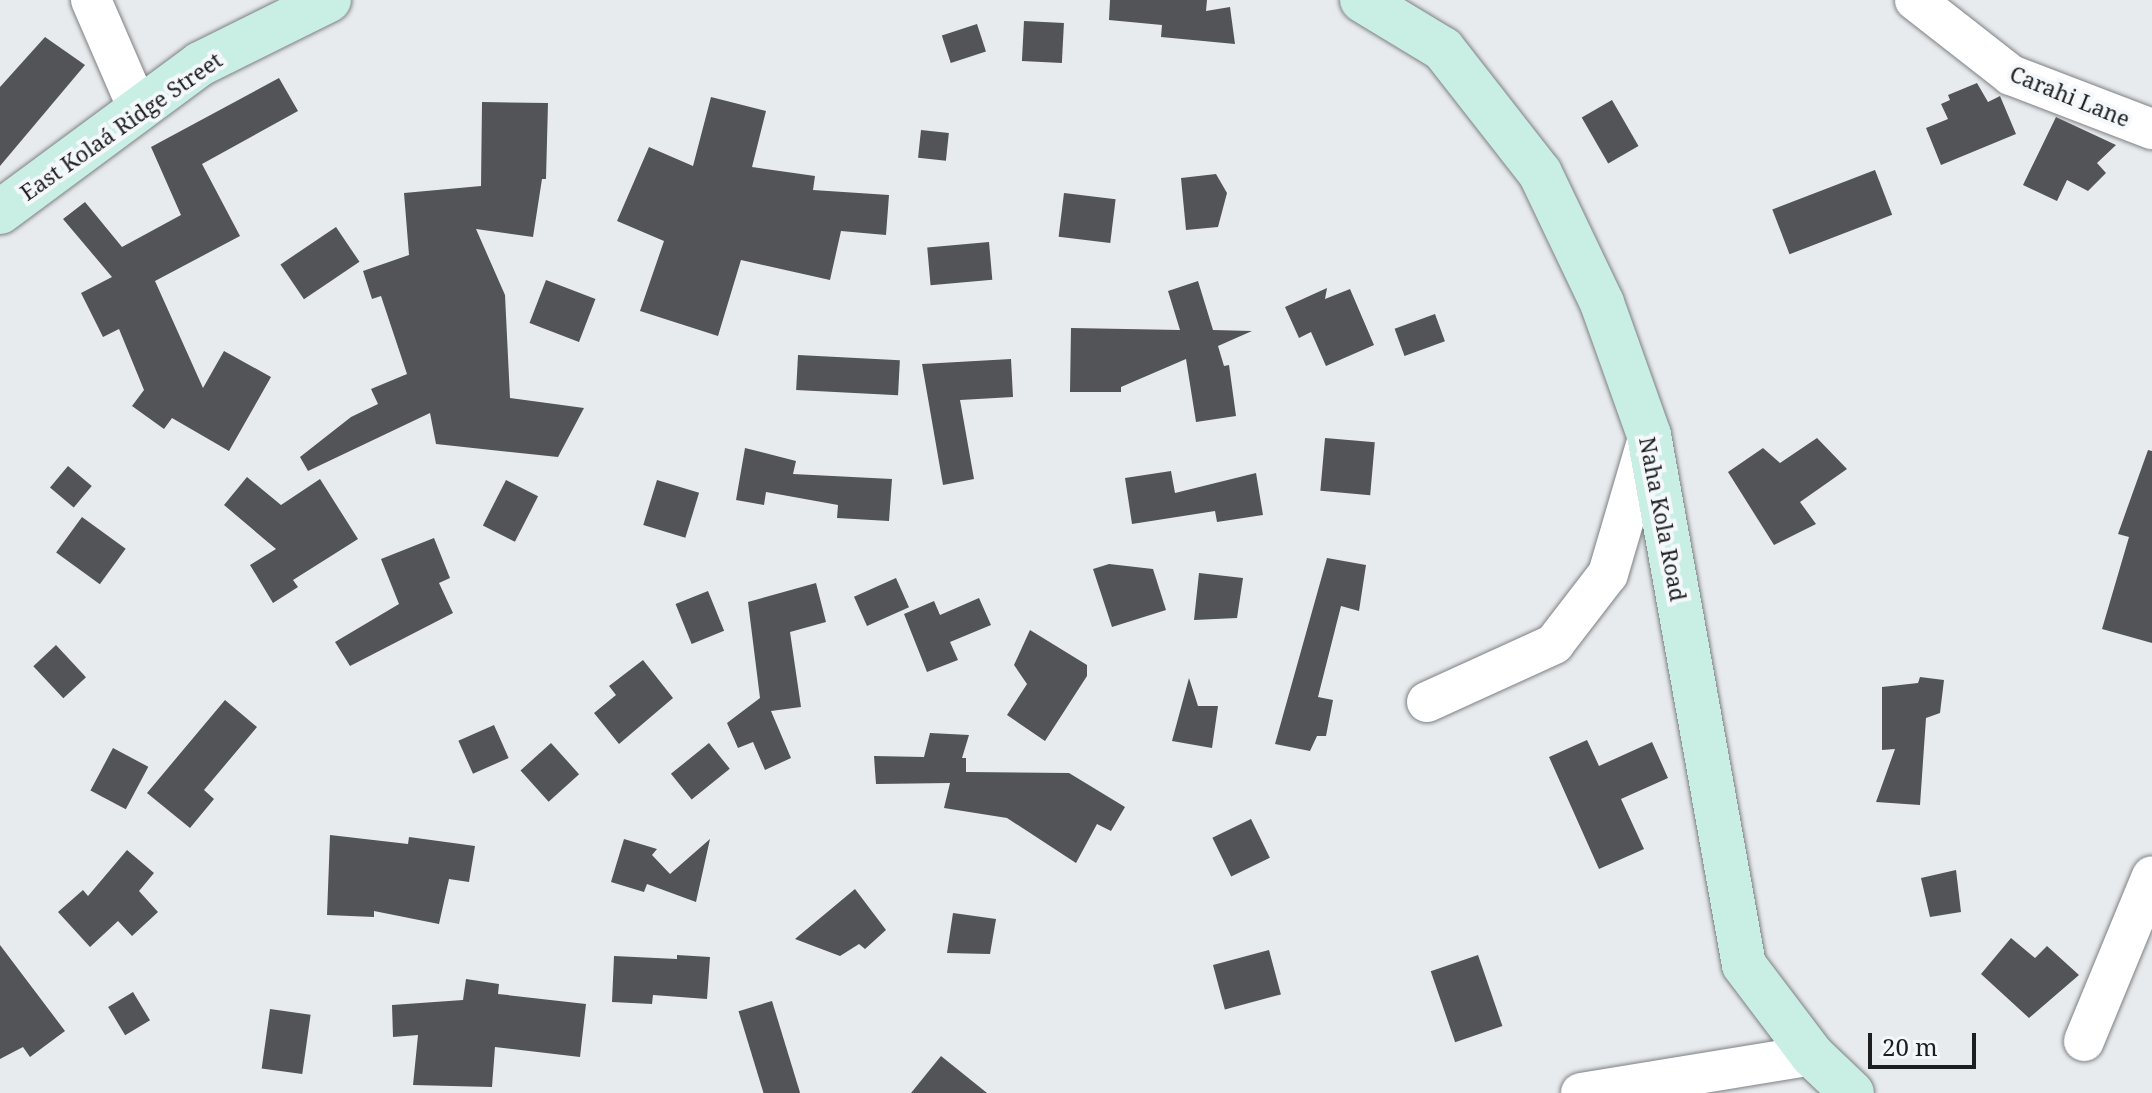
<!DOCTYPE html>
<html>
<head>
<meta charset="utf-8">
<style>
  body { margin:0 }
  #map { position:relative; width:2152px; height:1093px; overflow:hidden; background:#e8ebee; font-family:"Noto Serif",serif }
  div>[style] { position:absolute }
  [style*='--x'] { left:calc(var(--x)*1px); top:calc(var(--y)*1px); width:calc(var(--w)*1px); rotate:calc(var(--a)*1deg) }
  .building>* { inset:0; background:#525457; transform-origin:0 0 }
  .roads { filter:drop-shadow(0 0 2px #7e8083) drop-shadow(0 0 2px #7e8083) }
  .street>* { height:40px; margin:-20px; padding:0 20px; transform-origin:20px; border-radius:20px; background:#fff }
  .secondary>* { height:44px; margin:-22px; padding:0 22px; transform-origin:22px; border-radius:22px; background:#c9efe5 }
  span { translate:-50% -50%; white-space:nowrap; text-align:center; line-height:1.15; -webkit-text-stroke:8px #f5f8fb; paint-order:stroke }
  .street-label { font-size:22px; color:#1d1e1f }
  .scale { position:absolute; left:1868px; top:1033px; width:108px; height:36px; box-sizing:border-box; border:4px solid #1d1e1f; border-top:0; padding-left:10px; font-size:24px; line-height:28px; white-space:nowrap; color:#1d1e1f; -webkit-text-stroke:6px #f5f8fb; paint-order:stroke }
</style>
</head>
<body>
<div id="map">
  <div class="building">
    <i style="clip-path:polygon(1110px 0,1207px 0,1206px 11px,1230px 7px,1235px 44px,1161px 37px,1162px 25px,1109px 20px)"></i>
    <i style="left:1024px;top:21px;width:40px;height:40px;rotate:3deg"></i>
    <i style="left:977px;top:24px;width:29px;height:37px;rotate:72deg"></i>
    <i style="clip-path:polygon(45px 37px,85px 65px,0 166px,0 87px)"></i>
    <i style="clip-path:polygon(279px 78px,298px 111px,202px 164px,240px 236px,155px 281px,203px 388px,224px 351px,271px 377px,229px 451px,172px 418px,164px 429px,132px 406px,144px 390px,119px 329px,103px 337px,81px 293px,112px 277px,63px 219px,85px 202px,122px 247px,181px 215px,151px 147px)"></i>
    <i style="clip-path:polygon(1977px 83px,1988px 102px,2000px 96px,2016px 134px,1941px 165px,1926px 128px,1948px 119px,1941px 104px,1950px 100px,1948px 95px)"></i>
    <i style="clip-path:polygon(711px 97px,766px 111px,752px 167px,815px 176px,813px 190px,889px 195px,886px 235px,841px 231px,830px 280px,741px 260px,718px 336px,640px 311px,664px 241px,617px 221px,649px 147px,693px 166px)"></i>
    <i style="left:1612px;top:100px;width:53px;height:35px;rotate:60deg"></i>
    <i style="clip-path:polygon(482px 102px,548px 103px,546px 179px,542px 179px,533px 237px,476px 229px,505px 295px,510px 398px,584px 408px,558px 457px,436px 444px,430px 413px,308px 471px,300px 457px,351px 417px,378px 404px,371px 389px,407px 374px,381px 296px,372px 299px,363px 271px,409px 255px,404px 193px,481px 186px)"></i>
    <i style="clip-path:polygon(2056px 117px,2116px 145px,2097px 163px,2106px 173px,2088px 191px,2067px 180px,2057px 201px,2023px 185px)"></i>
    <i style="left:921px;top:130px;width:28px;height:28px;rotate:6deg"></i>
    <i style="left:1875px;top:170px;width:48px;height:110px;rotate:69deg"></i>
    <i style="clip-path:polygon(1216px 174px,1227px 193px,1218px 227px,1186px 230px,1181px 178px)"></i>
    <i style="left:1064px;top:193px;width:52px;height:44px;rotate:7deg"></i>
    <i style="left:336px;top:227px;width:42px;height:67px;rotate:56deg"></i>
    <i style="left:989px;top:242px;width:38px;height:62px;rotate:85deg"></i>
    <i style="left:546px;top:280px;width:53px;height:46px;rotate:21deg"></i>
    <i style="clip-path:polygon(1198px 281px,1213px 330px,1252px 331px,1218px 346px,1224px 366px,1229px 365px,1236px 416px,1196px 422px,1186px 359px,1121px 387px,1121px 392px,1070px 392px,1071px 328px,1180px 330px,1168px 291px)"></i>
    <i style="clip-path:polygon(1327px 288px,1325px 299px,1350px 289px,1374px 345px,1326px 366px,1311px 332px,1299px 338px,1285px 307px)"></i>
    <i style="left:1435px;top:314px;width:29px;height:43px;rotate:70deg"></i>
    <i style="left:798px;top:355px;width:102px;height:35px;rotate:3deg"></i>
    <i style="clip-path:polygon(1011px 359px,1013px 397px,960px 400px,974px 479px,943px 485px,922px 364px)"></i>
    <i style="left:1325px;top:438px;width:50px;height:53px;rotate:5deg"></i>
    <i style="clip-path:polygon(1817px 438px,1847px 469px,1800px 502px,1816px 524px,1774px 545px,1728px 472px,1763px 448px,1780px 463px)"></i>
    <i style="clip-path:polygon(745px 448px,796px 461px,793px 474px,892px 479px,889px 521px,837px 518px,838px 505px,766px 492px,764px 505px,736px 500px)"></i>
    <i style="clip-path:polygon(2148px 450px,2152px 451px,2152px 643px,2102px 629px,2129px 537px,2118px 534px)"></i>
    <i style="left:68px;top:466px;width:31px;height:28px;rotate:40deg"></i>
    <i style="clip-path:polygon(1171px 471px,1175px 493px,1256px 473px,1263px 515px,1217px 522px,1215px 511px,1132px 524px,1125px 478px)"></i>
    <i style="clip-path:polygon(247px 477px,281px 505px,320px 479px,358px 539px,293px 580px,298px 587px,273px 603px,250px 565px,276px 549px,224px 505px)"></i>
    <i style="left:506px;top:480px;width:36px;height:51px;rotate:27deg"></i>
    <i style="left:657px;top:480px;width:44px;height:47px;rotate:17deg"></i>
    <i style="left:82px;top:517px;width:54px;height:44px;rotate:36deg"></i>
    <i style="clip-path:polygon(434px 538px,450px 578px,439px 583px,453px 613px,350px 666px,335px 642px,399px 604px,381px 559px)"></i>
    <i style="clip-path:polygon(1327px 558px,1366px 565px,1359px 611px,1341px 606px,1318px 697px,1333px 700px,1326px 736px,1317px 736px,1310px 751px,1275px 744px)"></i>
    <i style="clip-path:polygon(1109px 564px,1153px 569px,1166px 610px,1112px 627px,1093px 569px)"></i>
    <i style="clip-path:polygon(1199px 573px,1243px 578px,1237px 618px,1194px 620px)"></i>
    <i style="left:896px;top:578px;width:32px;height:46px;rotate:66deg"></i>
    <i style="clip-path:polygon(816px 583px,826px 622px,790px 632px,801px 707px,771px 711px,791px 758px,765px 770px,753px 742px,738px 748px,727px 723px,760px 698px,748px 602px)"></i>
    <i style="left:708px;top:591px;width:43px;height:35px;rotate:68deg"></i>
    <i style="clip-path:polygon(979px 598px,991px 625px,950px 642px,958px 660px,927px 672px,904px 614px,934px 601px,940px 615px)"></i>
    <i style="clip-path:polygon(1030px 630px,1087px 665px,1087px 676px,1045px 741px,1007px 715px,1027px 684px,1014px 665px)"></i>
    <i style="left:56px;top:645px;width:44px;height:31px;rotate:47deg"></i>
    <i style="clip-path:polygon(643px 660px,673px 698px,619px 744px,594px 713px,616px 695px,609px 686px)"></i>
    <i style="clip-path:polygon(1920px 677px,1944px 680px,1940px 713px,1926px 718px,1920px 805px,1876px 802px,1895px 749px,1882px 750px,1882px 687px,1918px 683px)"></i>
    <i style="clip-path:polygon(1189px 678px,1198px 706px,1218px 706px,1212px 748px,1172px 741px)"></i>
    <i style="clip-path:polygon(225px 700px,257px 727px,204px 790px,214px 799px,190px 828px,147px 793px)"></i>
    <i style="left:494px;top:725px;width:36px;height:39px;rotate:66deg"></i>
    <i style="clip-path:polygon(930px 733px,969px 735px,962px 758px,966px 758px,966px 772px,1069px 773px,1125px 807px,1111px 831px,1097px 824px,1076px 863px,1007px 818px,944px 808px,950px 783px,876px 784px,874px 756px,924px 757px)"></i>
    <i style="clip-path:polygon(1587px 740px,1599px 766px,1652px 742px,1668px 778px,1621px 799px,1644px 849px,1599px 869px,1549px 757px)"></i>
    <i style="left:551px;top:743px;width:42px;height:41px;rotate:48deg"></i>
    <i style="left:709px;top:743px;width:33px;height:49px;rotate:51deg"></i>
    <i style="left:113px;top:748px;width:40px;height:48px;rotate:28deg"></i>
    <i style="left:1251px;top:819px;width:43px;height:43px;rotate:64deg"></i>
    <i style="clip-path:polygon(330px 835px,408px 844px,409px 837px,475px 846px,469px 882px,449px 879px,439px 924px,374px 911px,374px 917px,327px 915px)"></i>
    <i style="clip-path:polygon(624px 839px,657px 849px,652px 855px,670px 874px,710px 839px,696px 902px,647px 884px,644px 892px,611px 882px)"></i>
    <i style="clip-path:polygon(127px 850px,154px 873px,139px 891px,158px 912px,132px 936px,118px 921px,90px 947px,58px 912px,83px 890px,88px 896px)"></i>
    <i style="clip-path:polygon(1956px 870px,1961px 912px,1930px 917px,1921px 878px)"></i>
    <i style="clip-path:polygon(855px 889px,886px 930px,865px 949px,859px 944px,840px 956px,795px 939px)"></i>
    <i style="clip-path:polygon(953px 913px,996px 919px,990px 954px,947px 953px)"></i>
    <i style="clip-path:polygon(2011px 938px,2035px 958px,2047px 946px,2079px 975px,2029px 1018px,1981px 974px)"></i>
    <i style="clip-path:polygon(0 945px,65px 1031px,30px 1057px,23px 1047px,0 1059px)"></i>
    <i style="left:1269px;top:950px;width:46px;height:58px;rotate:75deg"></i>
    <i style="clip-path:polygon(677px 955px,710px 957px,707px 999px,653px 995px,652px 1004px,612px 1002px,614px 956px,677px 959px)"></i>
    <i style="left:1478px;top:955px;width:75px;height:50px;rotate:71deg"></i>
    <i style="clip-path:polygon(466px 979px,499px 984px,498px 994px,586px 1004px,580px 1057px,495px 1047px,492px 1087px,413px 1085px,418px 1035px,393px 1037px,392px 1005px,463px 1000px)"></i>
    <i style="left:133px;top:992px;width:33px;height:29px;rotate:59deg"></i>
    <i style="left:772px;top:1001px;width:96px;height:35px;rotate:73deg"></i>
    <i style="left:270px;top:1009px;width:41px;height:60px;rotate:8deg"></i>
    <i style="clip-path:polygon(941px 1056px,987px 1093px,911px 1093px)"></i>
  </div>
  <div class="roads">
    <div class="street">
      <i style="--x:91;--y:0;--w:121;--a:66.6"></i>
      <i style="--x:1915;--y:0;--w:122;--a:38"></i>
      <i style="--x:2011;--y:75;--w:151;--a:21"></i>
      <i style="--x:1427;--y:702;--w:140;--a:-24.5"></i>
      <i style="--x:1554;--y:644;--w:88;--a:-52.4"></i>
      <i style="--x:1608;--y:574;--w:145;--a:-73.6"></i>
      <i style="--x:2084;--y:1041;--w:178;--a:-67.6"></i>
      <i style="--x:1581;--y:1093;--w:234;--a:-9.3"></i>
    </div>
    <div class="secondary">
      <i style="--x:1362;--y:0;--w:95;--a:31.2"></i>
      <i style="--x:1443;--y:49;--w:157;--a:52"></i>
      <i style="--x:1540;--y:173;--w:144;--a:64.5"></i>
      <i style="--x:1602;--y:303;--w:140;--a:70.4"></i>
      <i style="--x:1649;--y:435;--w:538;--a:79.84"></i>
      <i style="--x:1744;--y:965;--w:113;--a:52.9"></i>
      <i style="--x:1812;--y:1055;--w:55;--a:43.5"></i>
      <i style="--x:0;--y:212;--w:249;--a:-36.5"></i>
      <i style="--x:200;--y:64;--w:144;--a:-26.4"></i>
    </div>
  </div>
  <div class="street-label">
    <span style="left:2070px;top:96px;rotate:22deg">Carahi Lane</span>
    <span style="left:121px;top:126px;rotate:-35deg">East Kolaá Ridge Street</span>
    <span style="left:1663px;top:519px;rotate:79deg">Naha Kola Road</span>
  </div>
  <div class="scale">20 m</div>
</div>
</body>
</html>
